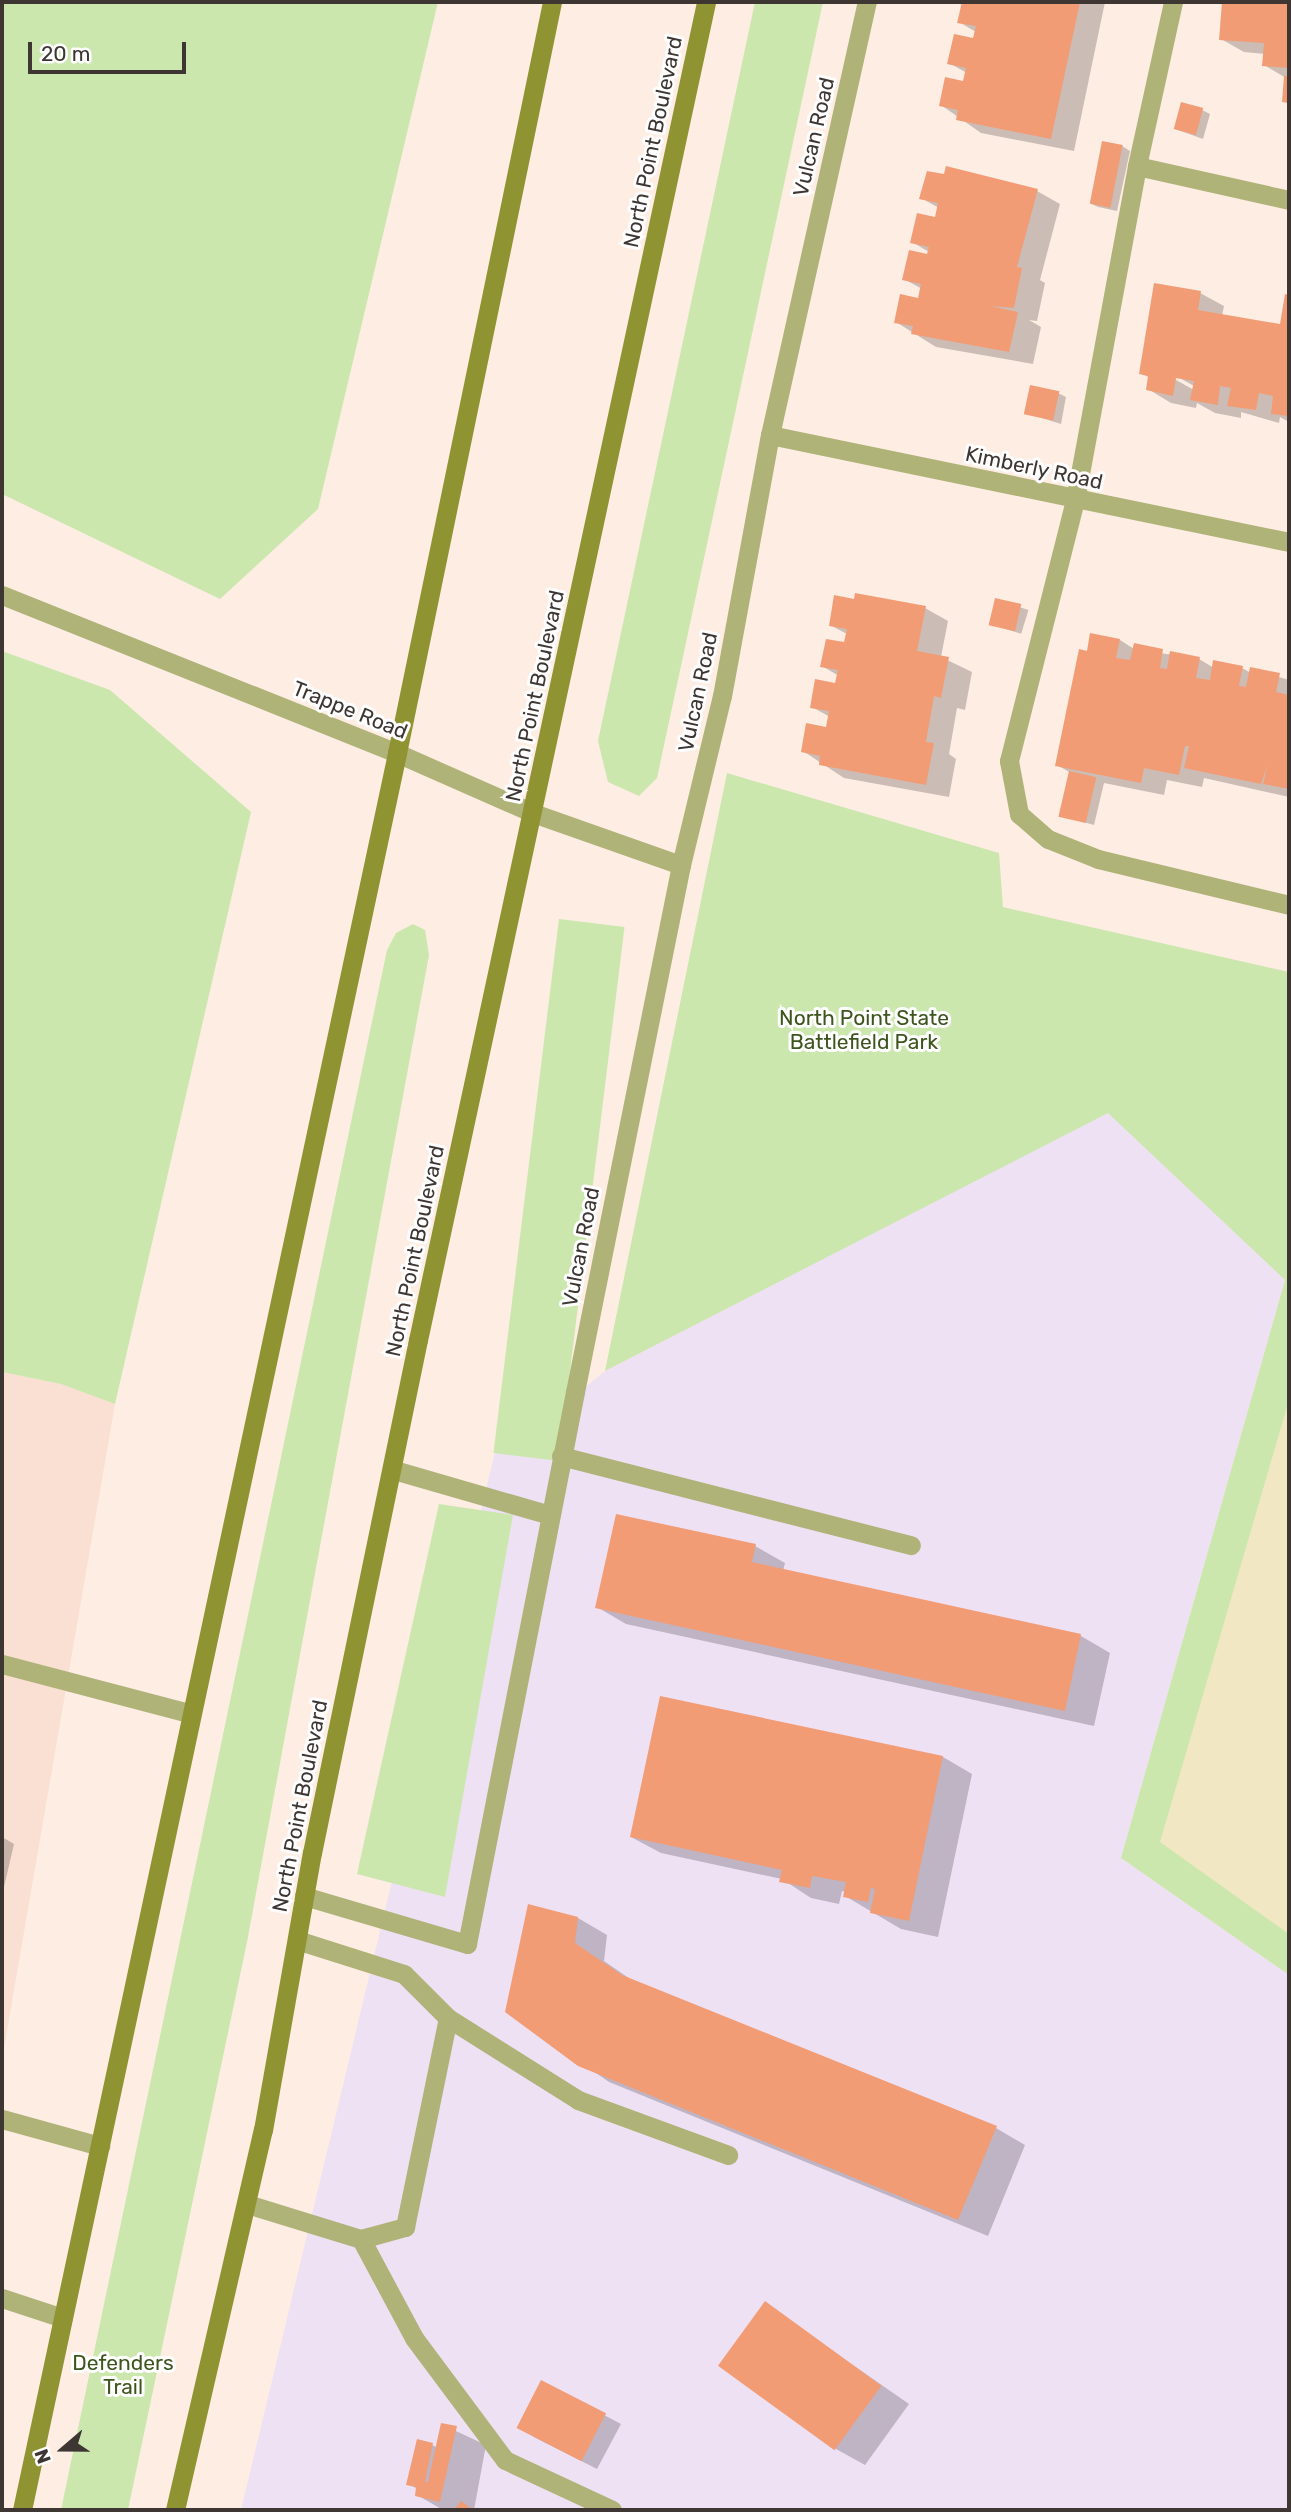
<!DOCTYPE html>
<html>
<head>
<meta charset="utf-8">
<style>
  body { margin:0 }
  #map { position:relative; width:1291px; height:2512px; overflow:hidden; background:#feede3; font-family:Rubik,sans-serif }
  div>[style] { position:absolute }
  [style*='--x'] { left:calc(var(--x)*1px); top:calc(var(--y)*1px); width:calc(var(--w)*1px); rotate:calc(var(--a)*1deg) }
  .commercial>* { inset:0; background:#efe1f4 }
  .built>* { inset:0; background:#f9e0d2 }
  .green>* { inset:0; background:#cbe7ae; transform-origin:0 0 }
  .sand>* { inset:0; background:#f1e7c2 }
  .shadow>* { inset:0; background:#0003; transform-origin:0 0 }
  .building>* { inset:0; background:#f19c75; transform-origin:0 0 }
  .service>* { height:19px; margin:-9.5px; padding:0 9.5px; transform-origin:9.5px; border-radius:9.5px; background:#afb378 }
  .minor>* { height:19px; margin:-9.5px; padding:0 9.5px; transform-origin:9.5px; border-radius:9.5px; background:#afb378 }
  .secondary>* { height:19px; margin:-9.5px; padding:0 9.5px; transform-origin:9.5px; border-radius:9.5px; background:#909332 }
  span { translate:-50% -50%; white-space:nowrap; text-align:center; line-height:1.15; -webkit-text-stroke:6px #fefefe; paint-order:stroke }
  .street-label { font-size:21px; color:#3d3633 }
  .park-label { font-size:21px; color:#3d551d }
  .frame { position:absolute; inset:0; border:4px solid #3d3633; pointer-events:none }
  .north { position:absolute; left:28px; top:2414px; width:70px; height:70px; -webkit-text-stroke:5px #fefefe; paint-order:stroke; rotate:250deg; font-size:19px; font-weight:700; line-height:28px; text-align:center; color:#3d3633 }
  .north::after { content:''; display:block; margin:auto; width:24px; height:32px; background:#3d3633; clip-path:polygon(50% 0,100% 100%,50% 72%,0 100%) }
  .scale { position:absolute; left:28px; top:42px; width:158px; height:32px; box-sizing:border-box; border:4px solid #3d3633; border-top:0; padding-left:9px; font-size:21px; line-height:24px; white-space:nowrap; color:#3d3633; -webkit-text-stroke:5px #fefefe; paint-order:stroke }
</style>
</head>
<body>
<div id="map">
  <div class="commercial">
    <i style="clip-path:polygon(1108px 1112px,1285px 1280px,1121px 1858px,1289px 1975px,1289px 2510px,241px 2510px,501px 1427px,583px 1389px,605px 1371px)"></i>
  </div>
  <div class="built">
    <i style="clip-path:polygon(2px 1372px,61px 1384px,115px 1404px,2px 2060px)"></i>
  </div>
  <div class="green">
    <i style="clip-path:polygon(2px 2px,438px 2px,318px 509px,220px 599px,2px 494px)"></i>
    <i style="clip-path:polygon(755px 2px,823px 2px,657px 778px,639px 796px,608px 782px,598px 741px)"></i>
    <i style="clip-path:polygon(2px 651px,110px 690px,251px 812px,115px 1404px,61px 1384px,2px 1372px)"></i>
    <i style="clip-path:polygon(727px 773px,999px 853px,1003px 907px,1289px 972px,1289px 1975px,1121px 1858px,1285px 1280px,1108px 1113px,605px 1371px)"></i>
    <i style="left:559px;top:919px;width:66px;height:538px;rotate:7deg"></i>
    <i style="clip-path:polygon(413px 924px,425px 930px,429px 955px,247px 1942px,128px 2510px,61px 2510px,387px 950px,396px 933px)"></i>
    <i style="clip-path:polygon(439px 1504px,513px 1515px,445px 1897px,357px 1874px)"></i>
  </div>
  <div class="sand">
    <i style="clip-path:polygon(1289px 1400px,1289px 1934px,1160px 1842px)"></i>
  </div>
  <div class="shadow">
    <i style="clip-path:polygon(964px 2px,1105px 2px,1074px 151px,981px 133px,941px 105px,964px 84px,967px 73px,949px 63px,975px 40px,976px 32px,959px 22px)"></i>
    <i style="clip-path:polygon(1224px 2px,1289px 2px,1289px 104px,1284px 101px,1286px 78px,1264px 65px,1265px 54px,1244px 52px,1221px 39px)"></i>
    <i style="clip-path:polygon(1202px 110px,1210px 114px,1203px 139px,1175px 129px)"></i>
    <i style="clip-path:polygon(1122px 146px,1130px 151px,1117px 211px,1098px 207px,1090px 203px)"></i>
    <i style="clip-path:polygon(1037px 191px,1060px 204px,1040px 280px,1045px 283px,1037px 321px,1029px 320px,1041px 327px,1033px 364px,936px 347px,896px 322px,920px 300px,922px 289px,904px 279px,929px 256px,929px 252px,912px 242px,936px 219px,939px 208px,921px 198px)"></i>
    <i style="clip-path:polygon(evenodd,1200px 293px,1224px 306px,1222px 316px,1281px 326px,1289px 297px,1289px 422px,1280px 417px,1279px 423px,1241px 412px,1241px 418px,1215px 413px,1197px 403px,1196px 408px,1171px 403px,1148px 389px,1150px 378px,1141px 373px,1200px 293px,1169px 372px,1194px 386px,1194px 390px,1167px 375px,1169px 372px)"></i>
    <i style="clip-path:polygon(1058px 393px,1066px 397px,1061px 424px,1026px 413px)"></i>
    <i style="left:996px;top:600px;width:34px;height:25px;rotate:17deg"></i>
    <i style="clip-path:polygon(925px 608px,948px 621px,941px 657px,972px 672px,965px 710px,957px 708px,949px 754px,956px 759px,949px 797px,844px 778px,803px 751px,828px 729px,830px 717px,812px 707px,837px 685px,839px 676px,822px 666px,845px 645px,847px 634px,830px 625px)"></i>
    <i style="clip-path:polygon(1120px 640px,1134px 649px,1199px 659px,1214px 668px,1242px 668px,1251px 673px,1252px 669px,1289px 680px,1289px 797px,1204px 778px,1202px 787px,1167px 780px,1164px 795px,1104px 783px,1094px 825px,1062px 816px,1071px 773px,1057px 765px,1088px 653px)"></i>
    <i style="clip-path:polygon(755px 1546px,785px 1563px,783px 1571px,1081px 1636px,1110px 1653px,1094px 1726px,626px 1624px,597px 1607px)"></i>
    <i style="clip-path:polygon(661px 1698px,943px 1757px,972px 1774px,938px 1937px,901px 1929px,845px 1896px,846px 1892px,842px 1891px,839px 1904px,811px 1898px,782px 1879px,661px 1853px,631px 1837px)"></i>
    <i style="clip-path:polygon(2px 1837px,14px 1844px,4px 1887px,2px 1887px)"></i>
    <i style="clip-path:polygon(578px 1918px,607px 1935px,604px 1961px,633px 1981px,996px 2128px,1025px 2145px,988px 2236px,609px 2082px,507px 2011px)"></i>
    <i style="clip-path:polygon(765px 2304px,909px 2404px,865px 2465px,836px 2449px)"></i>
    <i style="clip-path:polygon(542px 2382px,621px 2424px,597px 2469px,534px 2437px)"></i>
    <i style="clip-path:polygon(443px 2425px,486px 2445px,474px 2510px,443px 2510px,417px 2495px,418px 2489px,408px 2484px,432px 2445px,438px 2448px)"></i>
  </div>
  <div class="building">
    <i style="clip-path:polygon(962px 2px,1080px 2px,1051px 139px,956px 120px,958px 110px,939px 106px,945px 77px,963px 81px,966px 68px,947px 64px,954px 34px,973px 38px,976px 26px,957px 23px)"></i>
    <i style="clip-path:polygon(1222px 2px,1289px 2px,1289px 68px,1262px 66px,1264px 43px,1219px 40px)"></i>
    <i style="clip-path:polygon(1284px 76px,1289px 76px,1289px 103px,1282px 102px)"></i>
    <i style="left:1181px;top:102px;width:23px;height:28px;rotate:15deg"></i>
    <i style="left:1102px;top:141px;width:21px;height:64px;rotate:11deg"></i>
    <i style="clip-path:polygon(946px 166px,1038px 189px,1017px 267px,1022px 268px,1014px 308px,990px 306px,1018px 312px,1009px 352px,911px 334px,913px 326px,894px 323px,900px 294px,918px 298px,921px 284px,902px 280px,909px 250px,927px 254px,929px 247px,910px 243px,917px 213px,935px 217px,938px 203px,919px 199px,927px 171px,944px 174px)"></i>
    <i style="clip-path:polygon(1154px 283px,1201px 291px,1198px 310px,1280px 324px,1285px 294px,1289px 295px,1289px 416px,1271px 414px,1273px 396px,1259px 393px,1256px 410px,1227px 406px,1231px 388px,1220px 386px,1218px 405px,1190px 400px,1194px 381px,1176px 378px,1173px 396px,1146px 390px,1148px 376px,1139px 374px)"></i>
    <i style="left:1030px;top:385px;width:30px;height:30px;rotate:12deg"></i>
    <i style="clip-path:polygon(855px 593px,926px 606px,917px 651px,949px 657px,941px 698px,934px 696px,926px 742px,934px 743px,926px 785px,819px 765px,820px 756px,801px 752px,806px 723px,826px 727px,829px 711px,810px 708px,815px 679px,835px 683px,838px 670px,820px 667px,826px 639px,844px 642px,847px 629px,829px 626px,834px 595px,854px 599px)"></i>
    <i style="left:995px;top:598px;width:27px;height:28px;rotate:13deg"></i>
    <i style="clip-path:polygon(1090px 633px,1120px 639px,1116px 658px,1130px 660px,1134px 643px,1163px 649px,1160px 668px,1167px 669px,1170px 651px,1200px 657px,1196px 678px,1210px 680px,1213px 660px,1243px 666px,1239px 686px,1246px 687px,1250px 667px,1280px 673px,1276px 692px,1289px 695px,1289px 789px,1263px 784px,1268px 764px,1261px 784px,1184px 768px,1189px 746px,1185px 746px,1179px 775px,1144px 768px,1141px 783px,1055px 766px,1079px 649px,1087px 651px)"></i>
    <i style="left:1069px;top:771px;width:28px;height:47px;rotate:13deg"></i>
    <i style="clip-path:polygon(616px 1514px,756px 1544px,752px 1562px,1081px 1634px,1065px 1711px,595px 1608px)"></i>
    <i style="clip-path:polygon(660px 1696px,943px 1756px,909px 1921px,870px 1913px,875px 1889px,871px 1888px,868px 1902px,843px 1897px,846px 1882px,812px 1876px,810px 1888px,779px 1882px,782px 1870px,630px 1837px)"></i>
    <i style="clip-path:polygon(528px 1904px,578px 1917px,575px 1943px,622px 1975px,997px 2126px,958px 2220px,578px 2066px,505px 2012px)"></i>
    <i style="left:765px;top:2301px;width:144px;height:80px;rotate:36deg"></i>
    <i style="left:541px;top:2380px;width:73px;height:54px;rotate:27deg"></i>
    <i style="clip-path:polygon(441px 2423px,457px 2426px,440px 2502px,415px 2496px,416px 2487px,406px 2485px,417px 2439px,433px 2443px,425px 2482px,428px 2482px)"></i>
    <i style="clip-path:polygon(461px 2501px,473px 2510px,454px 2510px)"></i>
  </div>
  <div class="service">
    <i style="--x:1173;--y:2;--w:168;--a:102.4"></i>
    <i style="--x:1137;--y:166;--w:340;--a:100.5"></i>
    <i style="--x:1075;--y:500;--w:269;--a:104.2"></i>
    <i style="--x:1009;--y:761;--w:54;--a:79.3"></i>
    <i style="--x:1019;--y:814;--w:38;--a:41"></i>
    <i style="--x:1048;--y:839;--w:54;--a:21.8"></i>
    <i style="--x:1098;--y:859;--w:196;--a:13.5"></i>
    <i style="--x:1137;--y:166;--w:156;--a:12.6"></i>
    <i style="--x:561;--y:1456;--w:361;--a:14.3"></i>
    <i style="--x:394;--y:1470;--w:162;--a:16.1"></i>
    <i style="--x:2;--y:1664;--w:196;--a:14.7"></i>
    <i style="--x:304;--y:1896;--w:170;--a:16.4"></i>
    <i style="--x:467;--y:1944;--w:562;--a:-78.93"></i>
    <i style="--x:448;--y:2018;--w:154;--a:32.2"></i>
    <i style="--x:578;--y:2100;--w:160;--a:20.1"></i>
    <i style="--x:2;--y:2119;--w:102;--a:15.4"></i>
    <i style="--x:247;--y:2204;--w:119;--a:17.1"></i>
    <i style="--x:361;--y:2239;--w:46;--a:-15.3"></i>
    <i style="--x:405;--y:2227;--w:213;--a:-78.4"></i>
    <i style="--x:448;--y:2018;--w:62;--a:-135"></i>
    <i style="--x:404;--y:1974;--w:112;--a:-162.4"></i>
    <i style="--x:361;--y:2239;--w:112;--a:61.8"></i>
    <i style="--x:414;--y:2338;--w:152;--a:53.3"></i>
    <i style="--x:505;--y:2460;--w:118;--a:25"></i>
    <i style="--x:2;--y:2298;--w:64;--a:18.2"></i>
  </div>
  <div class="minor">
    <i style="--x:770;--y:435;--w:530;--a:11.65"></i>
    <i style="--x:2;--y:595;--w:425;--a:21.8"></i>
    <i style="--x:397;--y:753;--w:149;--a:23.8"></i>
    <i style="--x:533;--y:813;--w:157;--a:19.4"></i>
    <i style="--x:575;--y:1392;--w:538;--a:-78.63"></i>
    <i style="--x:681;--y:865;--w:174;--a:-76.4"></i>
    <i style="--x:722;--y:696;--w:265;--a:-79.6"></i>
    <i style="--x:770;--y:435;--w:444;--a:-77.4"></i>
  </div>
  <div class="secondary">
    <i style="--x:22;--y:2510;--w:1797;--a:-77.95"></i>
    <i style="--x:397;--y:753;--w:767;--a:-78.34"></i>
    <i style="--x:175;--y:2510;--w:390;--a:-77"></i>
    <i style="--x:263;--y:2130;--w:281;--a:-80"></i>
    <i style="--x:312;--y:1853;--w:524;--a:-78.33"></i>
    <i style="--x:418;--y:1340;--w:1369;--a:-77.85"></i>
  </div>
  <div class="street-label">
    <span style="left:814px;top:137px;rotate:-77deg">Vulcan Road</span>
    <span style="left:653px;top:142px;rotate:-78deg">North Point Boulevard</span>
    <span style="left:1034px;top:468px;rotate:12deg">Kimberly Road</span>
    <span style="left:698px;top:692px;rotate:-78deg">Vulcan Road</span>
    <span style="left:535px;top:696px;rotate:-78deg">North Point Boulevard</span>
    <span style="left:350px;top:710px;rotate:22deg">Trappe Road</span>
    <span style="left:581px;top:1247px;rotate:-79deg">Vulcan Road</span>
    <span style="left:415px;top:1251px;rotate:-78deg">North Point Boulevard</span>
    <span style="left:300px;top:1806px;rotate:-79deg">North Point Boulevard</span>
  </div>
  <div class="park-label">
    <span style="left:864px;top:1030px">North Point State<br>Battlefield Park</span>
    <span style="left:123px;top:2375px">Defenders<br>Trail</span>
  </div>
  <div class="frame"></div>
  <div class="north">N</div>
  <div class="scale">20 m</div>
</div>
</body>
</html>
